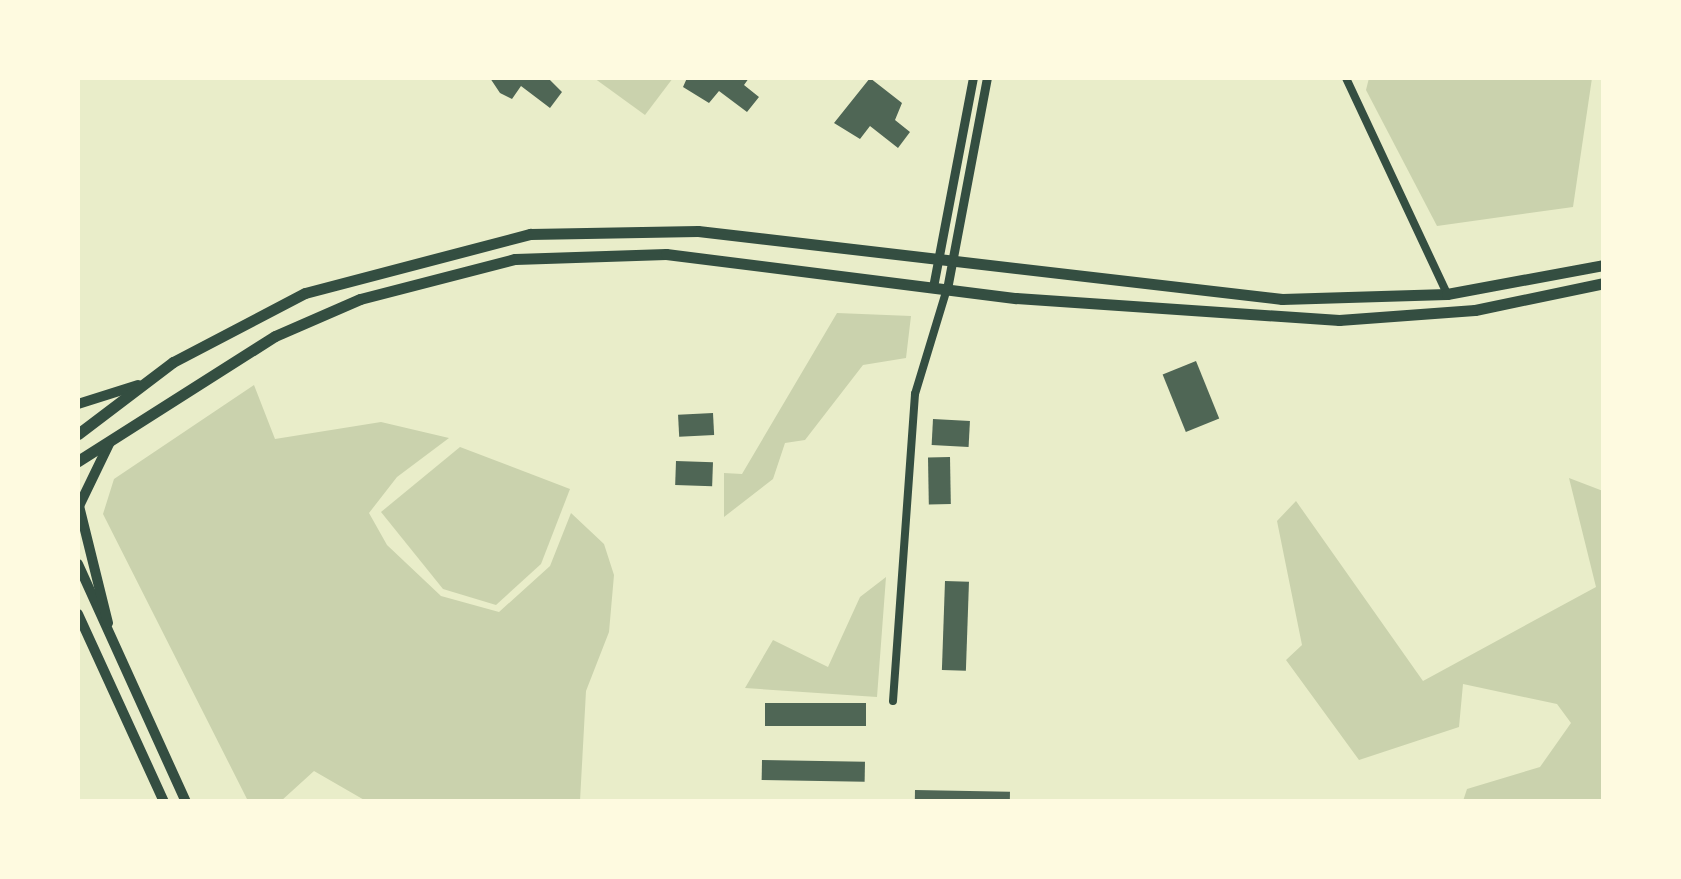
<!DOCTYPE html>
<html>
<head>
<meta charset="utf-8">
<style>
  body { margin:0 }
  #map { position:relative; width:1681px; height:879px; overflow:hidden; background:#e9edc9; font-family:Karla,sans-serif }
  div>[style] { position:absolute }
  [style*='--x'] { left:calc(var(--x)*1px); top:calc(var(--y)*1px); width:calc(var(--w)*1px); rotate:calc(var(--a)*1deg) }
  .green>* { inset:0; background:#cad2ad }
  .building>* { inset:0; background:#4f6655; transform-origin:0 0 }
  .minor>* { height:8px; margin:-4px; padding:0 4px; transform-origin:4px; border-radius:4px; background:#344e41 }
  .tertiary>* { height:9px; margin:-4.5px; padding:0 4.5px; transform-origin:4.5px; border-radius:4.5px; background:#344e41 }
  .secondary>* { height:10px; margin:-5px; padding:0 5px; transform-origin:5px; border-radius:5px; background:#344e41 }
  .primary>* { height:11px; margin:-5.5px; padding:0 5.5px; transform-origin:5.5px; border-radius:5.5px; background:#344e41 }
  span { translate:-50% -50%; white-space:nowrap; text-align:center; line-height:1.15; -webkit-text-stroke:10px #fefae0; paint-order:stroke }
  .frame { position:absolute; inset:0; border:80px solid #fefae0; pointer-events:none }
</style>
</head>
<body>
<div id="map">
  <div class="green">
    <i style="clip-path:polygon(594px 78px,673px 78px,645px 115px)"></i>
    <i style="clip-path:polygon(1369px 78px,1592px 78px,1573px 207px,1437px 226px,1366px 90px)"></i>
    <i style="clip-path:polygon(837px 313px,911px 316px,906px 358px,863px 365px,805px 440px,785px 443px,773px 479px,724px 517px,724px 473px,742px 474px)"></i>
    <i style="clip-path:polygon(254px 385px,275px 439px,381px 422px,449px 438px,397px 477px,369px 513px,387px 545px,441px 596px,499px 612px,550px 566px,571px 513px,604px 544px,614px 575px,609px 632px,586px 691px,580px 801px,366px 801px,314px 771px,281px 801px,248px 801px,103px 514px,114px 479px)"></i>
    <i style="clip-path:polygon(460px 447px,570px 489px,541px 564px,496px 605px,443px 589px,381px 512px)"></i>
    <i style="clip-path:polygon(1569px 478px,1603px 491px,1603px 801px,1463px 801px,1467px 789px,1540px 767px,1571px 723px,1557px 704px,1463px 684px,1459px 727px,1359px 760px,1286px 660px,1302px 645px,1277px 521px,1296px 501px,1423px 681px,1596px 587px)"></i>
    <i style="clip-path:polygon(886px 577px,877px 697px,745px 688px,773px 640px,828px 667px,860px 597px)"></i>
  </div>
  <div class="building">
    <i style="clip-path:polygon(490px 78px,548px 78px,562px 92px,550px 108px,521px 86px,512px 99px,500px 93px)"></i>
    <i style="clip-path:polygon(687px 78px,749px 78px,744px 85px,759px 97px,747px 112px,719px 91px,709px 103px,683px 87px)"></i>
    <i style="clip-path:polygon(870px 78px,902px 103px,895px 120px,910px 132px,898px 148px,870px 126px,860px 139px,834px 123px)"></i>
    <i style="left:1196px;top:361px;width:62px;height:36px;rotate:68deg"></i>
    <i style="left:713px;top:413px;width:22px;height:35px;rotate:87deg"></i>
    <i style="left:933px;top:419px;width:37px;height:26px;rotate:3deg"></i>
    <i style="left:950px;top:457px;width:47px;height:22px;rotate:89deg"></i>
    <i style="left:676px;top:461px;width:37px;height:24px;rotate:2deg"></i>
    <i style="left:945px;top:581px;width:24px;height:89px;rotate:2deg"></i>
    <i style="left:866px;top:703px;width:23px;height:101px;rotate:90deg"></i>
    <i style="left:762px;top:760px;width:103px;height:20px;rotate:1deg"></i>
    <i style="left:915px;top:790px;width:95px;height:12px;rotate:1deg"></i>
  </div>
  <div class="minor">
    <i style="--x:1346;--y:78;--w:238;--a:64.9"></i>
    <i style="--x:893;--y:701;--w:308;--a:-85.9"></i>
    <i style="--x:915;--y:394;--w:110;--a:-73.1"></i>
  </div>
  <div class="tertiary">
    <i style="--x:933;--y:287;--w:213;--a:-79.2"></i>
    <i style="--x:947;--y:289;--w:215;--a:-79.3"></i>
  </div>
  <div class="secondary">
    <i style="--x:78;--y:404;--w:63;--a:-17.6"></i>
    <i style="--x:78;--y:564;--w:261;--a:65.6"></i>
    <i style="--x:78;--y:614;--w:207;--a:65.4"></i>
    <i style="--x:108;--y:623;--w:121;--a:-103.9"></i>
    <i style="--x:79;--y:506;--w:71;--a:-64.2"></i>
  </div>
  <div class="primary">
    <i style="--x:78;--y:434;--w:119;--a:-37.2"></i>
    <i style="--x:173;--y:362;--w:149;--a:-27.6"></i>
    <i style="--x:305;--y:293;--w:233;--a:-14.7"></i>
    <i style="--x:530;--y:234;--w:168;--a:-1"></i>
    <i style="--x:698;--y:231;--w:588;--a:6.64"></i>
    <i style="--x:1282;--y:299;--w:165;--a:-1.7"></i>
    <i style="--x:1447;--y:294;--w:160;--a:-10.5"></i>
    <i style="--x:78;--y:461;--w:233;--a:-32.4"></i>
    <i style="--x:275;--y:336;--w:93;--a:-23.5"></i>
    <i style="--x:360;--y:299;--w:160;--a:-14.5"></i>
    <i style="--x:515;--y:259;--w:151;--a:-1.9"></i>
    <i style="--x:666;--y:254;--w:353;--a:7.2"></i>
    <i style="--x:1016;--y:298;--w:324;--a:3.9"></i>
    <i style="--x:1339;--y:320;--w:136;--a:-4.2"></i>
    <i style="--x:1475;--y:310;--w:132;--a:-11.8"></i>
  </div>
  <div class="frame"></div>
</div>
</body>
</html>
